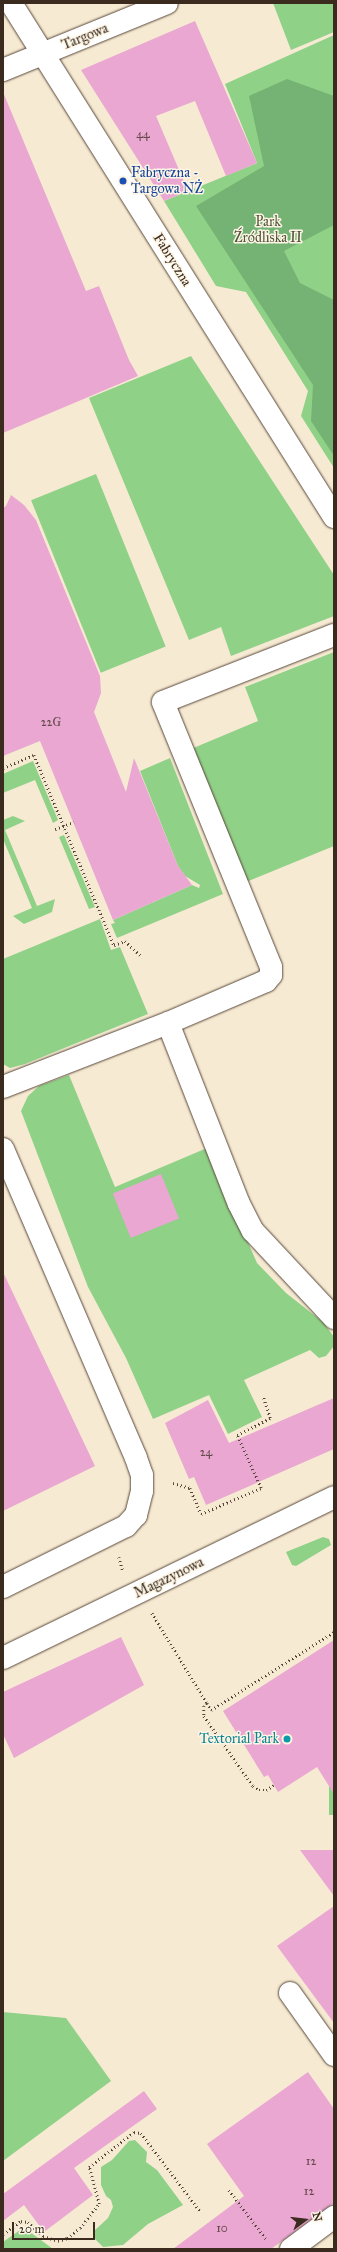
<!DOCTYPE html>
<html>
<head>
<meta charset="utf-8">
<style>
  body { margin:0 }
  #map { position:relative; width:337px; height:2252px; overflow:hidden; background:#f7ead3; font-family:"IM FELL Great Primer",serif }
  div>[style] { position:absolute }
  [style*='--x'] { left:calc(var(--x)*1px); top:calc(var(--y)*1px); width:calc(var(--w)*1px); rotate:calc(var(--a)*1deg) }
  .green>* { inset:0; background:#90d188; transform-origin:0 0 }
  .forest>* { inset:0; background:#74b374 }
  .building>* { inset:0; background:#e9a7d1; transform-origin:0 0 }
  .path>* { height:2.5px; margin-top:-1.25px; transform-origin:0; background:repeating-linear-gradient(90deg,#574739 0 1px,transparent 0 4px) }
  .roads { filter:drop-shadow(0 0 1px #574739) drop-shadow(0 0 1px #574739) }
  .minor>* { height:22px; margin:-11px; padding:0 11px; transform-origin:11px; border-radius:11px; background:#fff }
  .dots>* { width:11px; height:11px; translate:-50% -50%; box-sizing:border-box; border:2px solid #fcf5e5; border-radius:50% }
  span { translate:-50% -50%; white-space:nowrap; text-align:center; line-height:1.15; -webkit-text-stroke:3px #fcf5e5; paint-order:stroke }
  .number-label { font-size:12px; color:#66494b }
  .number-label span { -webkit-text-stroke-width:0 }
  .street-label { font-size:14px; color:#3b2a1e }
  .transit-label { font-size:14px; color:#164399 }
  .left { translate:0 -50%; text-align:left }
  .park-label { font-size:14px; color:#505438 }
  .culture-label { font-size:14px; color:#0d838f }
  .right { translate:-100% -50%; text-align:right }
  .frame { position:absolute; inset:0; border:4px solid #3b2a1e; pointer-events:none }
  .north { position:absolute; left:285px; top:2200px; width:40px; height:40px; -webkit-text-stroke:3px #fcf5e5; paint-order:stroke; rotate:75deg; font-size:11px; font-weight:700; line-height:16px; text-align:center; color:#3b2a1e }
  .north::after { content:''; display:block; margin:auto; width:14px; height:18px; background:#3b2a1e; clip-path:polygon(50% 0,100% 100%,50% 72%,0 100%) }
  .scale { position:absolute; left:12px; top:2222px; width:83px; height:18px; box-sizing:border-box; border:2px solid #3b2a1e; border-top:0; padding-left:5px; font-size:12px; line-height:14px; white-space:nowrap; color:#3b2a1e; -webkit-text-stroke:3px #fcf5e5; paint-order:stroke }
</style>
</head>
<body>
<div id="map">
  <div class="green">
    <i style="clip-path:polygon(273px 3px,334px 3px,334px 32px,291px 50px)"></i>
    <i style="clip-path:polygon(334px 35px,334px 468px,301px 416px,308px 391px,246px 292px,216px 286px,164px 201px,257px 163px,225px 84px)"></i>
    <i style="clip-path:polygon(191px 356px,334px 575px,334px 616px,231px 656px,221px 627px,189px 640px,89px 398px)"></i>
    <i style="left:96px;top:474px;width:186px;height:70px;rotate:68deg"></i>
    <i style="clip-path:polygon(334px 652px,334px 846px,246px 882px,191px 749px,258px 721px,245px 687px)"></i>
    <i style="clip-path:polygon(170px 758px,223px 894px,117px 938px,111px 924px,115px 923px,113px 920px,192px 885px,199px 888px,200px 885px,185px 876px,178px 866px,140px 771px)"></i>
    <i style="clip-path:polygon(33px 761px,58px 820px,53px 823px,35px 780px,3px 793px,3px 774px)"></i>
    <i style="clip-path:polygon(13px 816px,25px 821px,5px 830px,37px 906px,55px 899px,52px 912px,24px 924px,13px 916px,32px 908px,3px 839px,3px 820px)"></i>
    <i style="clip-path:polygon(64px 835px,95px 907px,89px 909px,59px 837px)"></i>
    <i style="clip-path:polygon(100px 919px,111px 950px,120px 947px,148px 1014px,25px 1064px,10px 1068px,3px 1064px,3px 959px)"></i>
    <i style="clip-path:polygon(69px 1075px,115px 1187px,207px 1148px,257px 1263px,286px 1293px,323px 1322px,334px 1337px,334px 1346px,326px 1356px,319px 1358px,310px 1350px,244px 1380px,262px 1417px,228px 1434px,209px 1395px,153px 1419px,126px 1358px,88px 1287px,21px 1111px,28px 1096px,39px 1086px)"></i>
    <i style="clip-path:polygon(323px 1537px,329px 1539px,331px 1545px,296px 1566px,292px 1565px,286px 1552px)"></i>
    <i style="left:329px;top:1786px;width:5px;height:29px"></i>
    <i style="clip-path:polygon(3px 2012px,66px 2018px,111px 2081px,3px 2161px)"></i>
    <i style="clip-path:polygon(135px 2140px,147px 2152px,146px 2162px,157px 2170px,183px 2205px,148px 2224px,123px 2245px,103px 2247px,95px 2239px,94px 2231px,108px 2218px,113px 2207px,111px 2200px,106px 2196px,101px 2185px,101px 2167px,112px 2160px,129px 2141px)"></i>
    <i style="clip-path:polygon(20px 2230px,30px 2232px,53px 2249px,3px 2249px,3px 2242px)"></i>
  </div>
  <div class="forest">
    <i style="clip-path:polygon(287px 79px,334px 96px,334px 225px,284px 251px,300px 283px,334px 300px,334px 456px,311px 421px,313px 385px,196px 206px,264px 166px,249px 96px)"></i>
  </div>
  <div class="building">
    <i style="clip-path:polygon(195px 21px,257px 163px,226px 176px,195px 101px,156px 116px,188px 191px,164px 201px,81px 70px)"></i>
    <i style="clip-path:polygon(3px 92px,86px 291px,99px 286px,129px 360px,138px 376px,3px 433px)"></i>
    <i style="clip-path:polygon(11px 495px,24px 505px,36px 520px,100px 676px,101px 693px,94px 712px,126px 792px,134px 758px,178px 866px,192px 885px,113px 920px,40px 741px,3px 756px,3px 508px,6px 506px)"></i>
    <i style="left:161px;top:1174px;width:48px;height:52px;rotate:68deg"></i>
    <i style="clip-path:polygon(3px 1272px,95px 1466px,3px 1511px)"></i>
    <i style="clip-path:polygon(334px 1398px,334px 1449px,206px 1505px,194px 1477px,189px 1479px,165px 1423px,208px 1400px,229px 1443px)"></i>
    <i style="clip-path:polygon(121px 1637px,144px 1685px,14px 1758px,3px 1734px,3px 1692px)"></i>
    <i style="clip-path:polygon(334px 1640px,334px 1794px,317px 1767px,278px 1792px,268px 1775px,264px 1777px,223px 1711px)"></i>
    <i style="clip-path:polygon(300px 1850px,334px 1850px,334px 1896px)"></i>
    <i style="clip-path:polygon(334px 1906px,334px 2023px,277px 1946px)"></i>
    <i style="clip-path:polygon(308px 2072px,334px 2109px,334px 2203px,271px 2249px,173px 2249px,244px 2196px,207px 2144px)"></i>
    <i style="clip-path:polygon(144px 2091px,157px 2109px,74px 2168px,93px 2195px,44px 2232px,24px 2205px,3px 2221px,3px 2194px)"></i>
  </div>
  <div class="path">
    <i style="--x:3;--y:768;--w:34;--a:-23"></i>
    <i style="--x:34;--y:755;--w:206;--a:67.2"></i>
    <i style="--x:114;--y:945;--w:12;--a:-20"></i>
    <i style="--x:125;--y:941;--w:22;--a:43"></i>
    <i style="--x:55;--y:829;--w:20;--a:-20"></i>
    <i style="--x:173;--y:1483;--w:18;--a:16"></i>
    <i style="--x:190;--y:1488;--w:28;--a:67"></i>
    <i style="--x:201;--y:1514;--w:65;--a:-23.4"></i>
    <i style="--x:261;--y:1488;--w:58;--a:-114.4"></i>
    <i style="--x:237;--y:1435;--w:37;--a:-27"></i>
    <i style="--x:270;--y:1418;--w:23;--a:-108"></i>
    <i style="--x:119;--y:1557;--w:15;--a:74"></i>
    <i style="--x:152;--y:1613;--w:105;--a:58.6"></i>
    <i style="--x:207;--y:1703;--w:4;--a:135"></i>
    <i style="--x:204;--y:1706;--w:10;--a:90"></i>
    <i style="--x:204;--y:1716;--w:85;--a:55"></i>
    <i style="--x:253;--y:1786;--w:7;--a:34"></i>
    <i style="--x:259;--y:1790;--w:7;--a:0"></i>
    <i style="--x:266;--y:1790;--w:9;--a:-32"></i>
    <i style="--x:207;--y:1703;--w:8;--a:60"></i>
    <i style="--x:211;--y:1710;--w:146;--a:-32.4"></i>
    <i style="--x:229;--y:2190;--w:63;--a:52.8"></i>
    <i style="--x:3;--y:2234;--w:22;--a:-36"></i>
    <i style="--x:21;--y:2221;--w:7;--a:8"></i>
    <i style="--x:28;--y:2222;--w:21;--a:43"></i>
    <i style="--x:43;--y:2236;--w:16;--a:18"></i>
    <i style="--x:58;--y:2241;--w:9;--a:-18"></i>
    <i style="--x:67;--y:2238;--w:16;--a:-38"></i>
    <i style="--x:80;--y:2228;--w:31;--a:-52"></i>
    <i style="--x:99;--y:2204;--w:38;--a:-105"></i>
    <i style="--x:89;--y:2167;--w:57;--a:-37.9"></i>
    <i style="--x:134;--y:2132;--w:7;--a:8"></i>
    <i style="--x:141;--y:2133;--w:98;--a:52.9"></i>
  </div>
  <div class="roads">
    <div class="minor">
      <i style="--x:11;--y:3;--w:607;--a:57.85"></i>
      <i style="--x:3;--y:70;--w:177;--a:-22.2"></i>
      <i style="--x:168;--y:1023;--w:107;--a:-23.2"></i>
      <i style="--x:266;--y:981;--w:8;--a:-50"></i>
      <i style="--x:271;--y:975;--w:8;--a:-90"></i>
      <i style="--x:271;--y:967;--w:286;--a:-112.2"></i>
      <i style="--x:163;--y:702;--w:184;--a:-21.4"></i>
      <i style="--x:3;--y:1087;--w:177;--a:-21.2"></i>
      <i style="--x:168;--y:1023;--w:194;--a:68.6"></i>
      <i style="--x:239;--y:1204;--w:30;--a:63"></i>
      <i style="--x:253;--y:1231;--w:119;--a:47"></i>
      <i style="--x:3;--y:1149;--w:336;--a:66.7"></i>
      <i style="--x:136;--y:1458;--w:18;--a:71"></i>
      <i style="--x:142;--y:1475;--w:16;--a:90"></i>
      <i style="--x:142;--y:1491;--w:25;--a:104"></i>
      <i style="--x:136;--y:1515;--w:15;--a:132"></i>
      <i style="--x:126;--y:1526;--w:137;--a:153.6"></i>
      <i style="--x:3;--y:1658;--w:368;--a:-25.9"></i>
      <i style="--x:290;--y:1993;--w:76;--a:54.6"></i>
      <i style="--x:291;--y:2249;--w:54;--a:-36.7"></i>
    </div>
  </div>
  <div class="dots">
    <i style="left:123px;top:181px;background:#1a4fb4"></i>
    <i style="left:287px;top:1739px;background:#0f9aa8"></i>
  </div>
  <div class="number-label">
    <span style="left:143px;top:135px">44</span>
    <span style="left:51px;top:723px">22G</span>
    <span style="left:206px;top:1453px">24</span>
    <span style="left:311px;top:2162px">12</span>
    <span style="left:309px;top:2192px">12</span>
    <span style="left:222px;top:2229px">10</span>
  </div>
  <div class="street-label">
    <span style="left:85px;top:37px;rotate:-22deg">Targowa</span>
    <span style="left:172px;top:260px;rotate:58deg">Fabryczna</span>
    <span style="left:169px;top:1578px;rotate:-26deg">Magazynowa</span>
  </div>
  <div class="transit-label">
    <span class="left" style="left:131px;top:181px">Fabryczna -<br>Targowa NŻ</span>
  </div>
  <div class="park-label">
    <span style="left:268px;top:230px">Park<br>Źródliska II</span>
  </div>
  <div class="culture-label">
    <span class="right" style="left:279px;top:1739px">Textorial Park</span>
  </div>
  <div class="frame"></div>
  <div class="north">N</div>
  <div class="scale">20 m</div>
</div>
</body>
</html>
